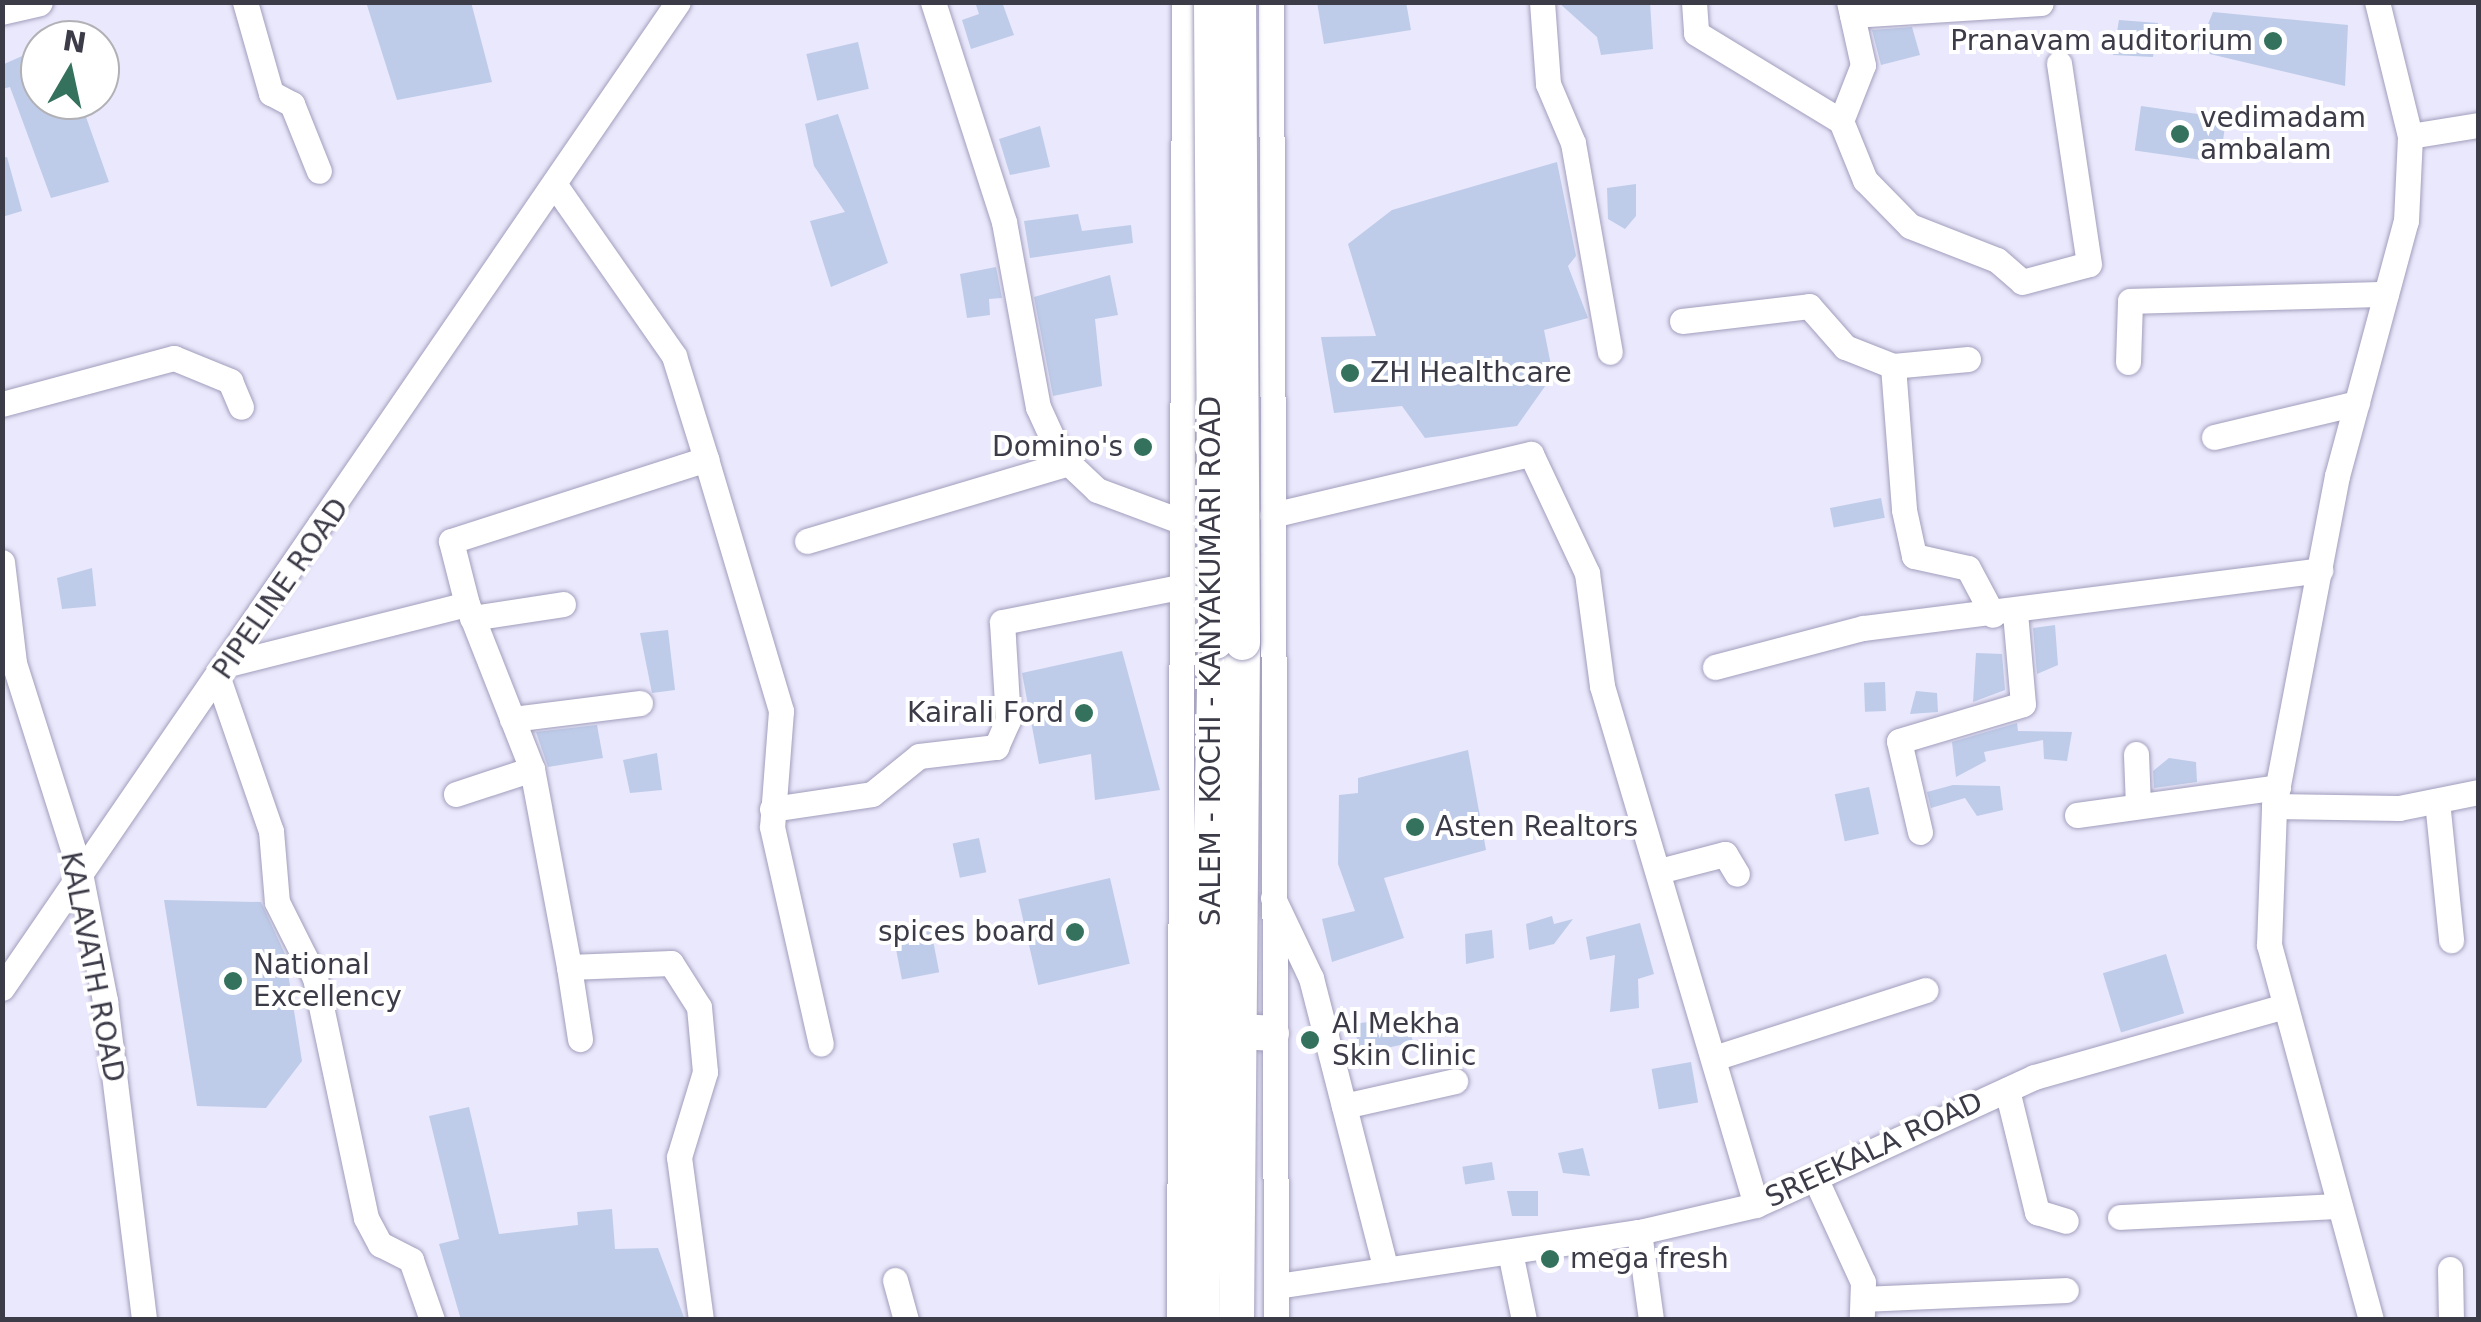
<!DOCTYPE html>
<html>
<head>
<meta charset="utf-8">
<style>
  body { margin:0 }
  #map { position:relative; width:2481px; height:1322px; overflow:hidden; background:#eae8fc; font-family:"DejaVu Sans",sans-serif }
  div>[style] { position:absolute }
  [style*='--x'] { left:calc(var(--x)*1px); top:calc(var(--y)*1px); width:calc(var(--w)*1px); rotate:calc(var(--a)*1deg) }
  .building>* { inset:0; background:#becce9; transform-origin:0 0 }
  .roads { filter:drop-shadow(0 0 2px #a19ebc) drop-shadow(0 0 2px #a19ebc) }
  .minor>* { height:25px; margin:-12.5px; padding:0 12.5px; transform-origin:12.5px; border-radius:12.5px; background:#fff }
  .major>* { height:30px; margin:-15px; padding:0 15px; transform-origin:15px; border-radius:15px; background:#fff }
  .highway>* { height:35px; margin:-17.5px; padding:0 17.5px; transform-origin:17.5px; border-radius:17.5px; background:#fff }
  .bridges { filter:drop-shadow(0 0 2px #a19ebc) drop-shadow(0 0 2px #a19ebc) }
  .highway-bridge>* { height:35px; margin:-17.5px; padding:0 17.5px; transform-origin:17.5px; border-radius:17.5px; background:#fff }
  .dots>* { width:28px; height:28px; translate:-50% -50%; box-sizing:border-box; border:5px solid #fff; border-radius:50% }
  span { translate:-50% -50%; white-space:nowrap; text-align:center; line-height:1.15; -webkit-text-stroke:8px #fff; paint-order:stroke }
  .poi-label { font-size:28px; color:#3c3b48 }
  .right { translate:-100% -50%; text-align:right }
  .left { translate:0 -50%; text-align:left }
  .street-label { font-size:28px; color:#3c3b48 }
  .frame { position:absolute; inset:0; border:5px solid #3c3b48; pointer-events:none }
  .north { position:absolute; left:20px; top:20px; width:100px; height:100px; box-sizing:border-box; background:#fff; border:2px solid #b1b1b6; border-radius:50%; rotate:9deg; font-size:28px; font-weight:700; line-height:40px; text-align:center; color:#3c3b48 }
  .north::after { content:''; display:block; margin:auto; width:35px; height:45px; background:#35725e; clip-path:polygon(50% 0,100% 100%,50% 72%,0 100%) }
</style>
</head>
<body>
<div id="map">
  <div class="building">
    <i style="clip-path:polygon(366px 2px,471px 2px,492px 82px,397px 100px)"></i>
    <i style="clip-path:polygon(975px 2px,1002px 2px,1014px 35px,971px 49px,962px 20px,979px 14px)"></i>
    <i style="clip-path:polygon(1317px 2px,1406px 2px,1411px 30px,1324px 44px)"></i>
    <i style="clip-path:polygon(1558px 2px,1650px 2px,1653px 49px,1601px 55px,1597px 37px)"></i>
    <i style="clip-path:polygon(2213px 12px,2348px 25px,2345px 86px,2197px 51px)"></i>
    <i style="clip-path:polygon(2119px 20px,2158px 23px,2153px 57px,2113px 55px)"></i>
    <i style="clip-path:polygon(1912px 27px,1920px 55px,1881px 65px,1872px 30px)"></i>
    <i style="left:858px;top:42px;width:48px;height:53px;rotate:77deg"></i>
    <i style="clip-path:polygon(40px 48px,40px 100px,80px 100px,109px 182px,51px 198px,10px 87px,2px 89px,2px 65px)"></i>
    <i style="left:2141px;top:106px;width:86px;height:45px;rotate:8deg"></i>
    <i style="clip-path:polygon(838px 114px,888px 263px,831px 287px,810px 221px,845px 212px,814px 166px,805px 124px)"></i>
    <i style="clip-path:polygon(1040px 126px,1050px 167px,1010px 175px,999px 139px)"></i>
    <i style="clip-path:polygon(7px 157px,22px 211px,2px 217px,2px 158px)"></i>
    <i style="clip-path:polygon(1557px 162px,1576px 256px,1568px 266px,1588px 318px,1544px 330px,1553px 375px,1517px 426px,1425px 438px,1402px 406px,1334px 413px,1321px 337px,1376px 336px,1348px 244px,1392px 210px)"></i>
    <i style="clip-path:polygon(1636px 184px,1636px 216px,1625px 229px,1608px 219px,1607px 188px)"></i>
    <i style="clip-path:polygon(1078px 214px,1082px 231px,1131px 225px,1133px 243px,1030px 258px,1024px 221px)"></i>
    <i style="clip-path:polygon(996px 267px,1002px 298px,989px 299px,990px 315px,967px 318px,960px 274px)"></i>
    <i style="clip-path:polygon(1110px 275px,1118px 315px,1095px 319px,1102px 386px,1053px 396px,1034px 297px)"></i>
    <i style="left:1881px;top:498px;width:20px;height:52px;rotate:79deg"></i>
    <i style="clip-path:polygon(92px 568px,96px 606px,62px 609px,57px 578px)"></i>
    <i style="clip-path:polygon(2055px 625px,2058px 665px,2037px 674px,2033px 628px)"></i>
    <i style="clip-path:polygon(668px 630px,675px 690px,652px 693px,640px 633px)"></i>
    <i style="clip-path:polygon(1122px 651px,1160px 790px,1095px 800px,1091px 754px,1039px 764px,1022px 673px)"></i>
    <i style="clip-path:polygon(1976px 653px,2002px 654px,2005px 690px,1973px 702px)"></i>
    <i style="left:1885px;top:682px;width:29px;height:21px;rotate:88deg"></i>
    <i style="clip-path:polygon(1916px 691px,1937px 693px,1938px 712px,1910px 714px)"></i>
    <i style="clip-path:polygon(2017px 723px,2018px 731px,2072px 732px,2067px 761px,2044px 759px,2043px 740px,1984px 752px,1986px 761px,1956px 777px,1952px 742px)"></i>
    <i style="clip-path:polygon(597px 725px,603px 758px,548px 767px,536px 732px)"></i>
    <i style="clip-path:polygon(1468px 750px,1486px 850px,1384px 878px,1404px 938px,1332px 962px,1322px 919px,1355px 911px,1338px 864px,1339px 795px,1358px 793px,1358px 778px)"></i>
    <i style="clip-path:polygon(657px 753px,662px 790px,630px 793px,623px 760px)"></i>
    <i style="clip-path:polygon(2169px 758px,2196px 762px,2197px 782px,2154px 788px,2153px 771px)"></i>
    <i style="clip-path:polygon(1953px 785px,2000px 786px,2003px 810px,1977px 816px,1965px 798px,1931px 808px,1927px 792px)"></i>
    <i style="left:1869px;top:787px;width:48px;height:35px;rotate:78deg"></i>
    <i style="left:979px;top:838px;width:35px;height:27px;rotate:78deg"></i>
    <i style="left:1110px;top:878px;width:88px;height:94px;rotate:77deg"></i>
    <i style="clip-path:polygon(164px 900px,261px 902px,285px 954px,302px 1061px,266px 1108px,197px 1106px)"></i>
    <i style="clip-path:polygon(1552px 916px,1554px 924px,1573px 919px,1554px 944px,1529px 950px,1526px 924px)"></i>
    <i style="clip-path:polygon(1640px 923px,1654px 974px,1638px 979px,1639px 1008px,1610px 1012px,1615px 955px,1590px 960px,1586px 937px)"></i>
    <i style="left:931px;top:930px;width:43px;height:38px;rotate:79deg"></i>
    <i style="clip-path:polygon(1492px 930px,1494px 958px,1466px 964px,1465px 934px)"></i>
    <i style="left:2166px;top:954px;width:62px;height:66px;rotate:73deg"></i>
    <i style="clip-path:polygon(1406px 1017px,1413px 1042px,1361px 1054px,1353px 1024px)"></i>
    <i style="left:1691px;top:1062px;width:41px;height:40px;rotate:80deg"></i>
    <i style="clip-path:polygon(469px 1107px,499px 1234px,578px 1225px,577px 1212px,612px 1209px,615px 1249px,658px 1248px,685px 1320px,461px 1320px,439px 1244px,459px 1239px,429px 1116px)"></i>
    <i style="clip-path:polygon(1583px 1148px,1590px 1176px,1563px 1173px,1558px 1153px)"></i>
    <i style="left:1492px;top:1162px;width:18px;height:30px;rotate:81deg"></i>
    <i style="clip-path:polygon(1507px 1191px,1538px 1191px,1538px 1216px,1512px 1216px)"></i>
  </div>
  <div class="roads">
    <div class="minor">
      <i style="--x:245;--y:2;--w:95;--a:74.1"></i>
      <i style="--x:271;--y:93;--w:24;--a:28"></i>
      <i style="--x:292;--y:104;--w:72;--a:68.1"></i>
      <i style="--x:933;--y:2;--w:231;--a:72.1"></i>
      <i style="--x:1004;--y:222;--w:188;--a:79.6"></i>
      <i style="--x:1038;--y:407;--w:53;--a:65.4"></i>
      <i style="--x:1060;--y:455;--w:51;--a:43.4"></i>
      <i style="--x:1097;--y:490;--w:92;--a:20.4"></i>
      <i style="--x:1271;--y:2;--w:1318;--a:89.78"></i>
      <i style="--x:1542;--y:2;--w:82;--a:85.8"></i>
      <i style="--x:1548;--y:84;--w:64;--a:67"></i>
      <i style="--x:1573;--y:143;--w:212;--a:80"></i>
      <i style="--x:1694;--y:2;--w:31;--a:86"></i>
      <i style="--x:1696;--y:33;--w:170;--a:31.3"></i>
      <i style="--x:1841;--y:121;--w:64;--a:67.9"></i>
      <i style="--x:1865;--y:180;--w:64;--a:45.6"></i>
      <i style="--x:1910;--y:226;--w:93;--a:21.3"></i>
      <i style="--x:1997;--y:260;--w:33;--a:41"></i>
      <i style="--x:2022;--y:282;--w:69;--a:-15"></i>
      <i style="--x:2089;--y:264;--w:203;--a:-98.5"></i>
      <i style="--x:1852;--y:15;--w:189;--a:-3.6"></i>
      <i style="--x:1841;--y:121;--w:60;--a:-68.6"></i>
      <i style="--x:1863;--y:65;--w:65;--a:-102.5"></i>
      <i style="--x:2410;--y:136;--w:69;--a:-9.2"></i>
      <i style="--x:557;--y:188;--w:205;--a:55.1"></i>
      <i style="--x:674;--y:356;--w:108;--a:72.7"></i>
      <i style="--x:706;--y:459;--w:263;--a:73.4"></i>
      <i style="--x:781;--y:711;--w:116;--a:94.4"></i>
      <i style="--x:772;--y:827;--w:222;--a:77.3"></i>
      <i style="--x:1682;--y:321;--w:128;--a:-6.7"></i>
      <i style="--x:1809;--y:306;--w:55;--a:48.7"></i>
      <i style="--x:1845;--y:347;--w:52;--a:21.6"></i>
      <i style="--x:1968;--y:359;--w:75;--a:174.7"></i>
      <i style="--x:1893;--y:366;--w:144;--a:85.6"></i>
      <i style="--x:1904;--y:510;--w:47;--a:77.7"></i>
      <i style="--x:1914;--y:556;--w:55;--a:12.5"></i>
      <i style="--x:1968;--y:568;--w:53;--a:62"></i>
      <i style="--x:2128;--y:362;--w:61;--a:-88.1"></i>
      <i style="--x:2130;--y:301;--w:256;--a:-1.6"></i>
      <i style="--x:2;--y:404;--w:178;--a:-15"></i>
      <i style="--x:174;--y:358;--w:61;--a:22.3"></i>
      <i style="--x:230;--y:381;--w:28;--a:67"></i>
      <i style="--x:2214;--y:437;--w:147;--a:-13.4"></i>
      <i style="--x:1272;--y:515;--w:266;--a:-13.3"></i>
      <i style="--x:1531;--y:454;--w:132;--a:64.8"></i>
      <i style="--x:1587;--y:573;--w:114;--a:82.4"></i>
      <i style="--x:1602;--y:686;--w:541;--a:73.47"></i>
      <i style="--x:807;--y:541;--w:272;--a:-16.6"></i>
      <i style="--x:2;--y:562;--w:102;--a:83.2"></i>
      <i style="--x:14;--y:663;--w:215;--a:72.4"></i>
      <i style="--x:79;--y:868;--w:136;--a:78.9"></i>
      <i style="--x:105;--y:1001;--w:321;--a:83"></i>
      <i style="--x:467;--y:604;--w:65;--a:-104.3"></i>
      <i style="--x:451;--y:541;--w:268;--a:-17.8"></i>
      <i style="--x:472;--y:618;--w:92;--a:-8.7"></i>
      <i style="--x:232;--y:663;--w:242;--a:-14.1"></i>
      <i style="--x:467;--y:604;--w:177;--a:68.5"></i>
      <i style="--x:532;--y:769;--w:201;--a:79.4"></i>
      <i style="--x:569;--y:967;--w:102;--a:-2.2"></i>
      <i style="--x:671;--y:963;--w:52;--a:57.5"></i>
      <i style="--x:699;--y:1007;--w:65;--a:84.7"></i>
      <i style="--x:705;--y:1072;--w:89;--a:107"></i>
      <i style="--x:679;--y:1157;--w:164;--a:82.3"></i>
      <i style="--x:1715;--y:667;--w:153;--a:-14.8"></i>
      <i style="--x:1863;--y:628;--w:461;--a:-7.2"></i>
      <i style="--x:219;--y:681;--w:159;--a:70.9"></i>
      <i style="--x:271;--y:831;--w:71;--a:85.2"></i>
      <i style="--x:277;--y:902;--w:85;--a:63.4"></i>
      <i style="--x:315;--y:978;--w:245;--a:78"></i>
      <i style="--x:366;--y:1218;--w:30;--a:62"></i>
      <i style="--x:380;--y:1244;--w:35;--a:27"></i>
      <i style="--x:411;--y:1260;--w:64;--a:70.7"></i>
      <i style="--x:512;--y:719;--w:129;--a:-7.1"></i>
      <i style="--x:2136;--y:754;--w:52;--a:87.8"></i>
      <i style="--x:456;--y:794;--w:80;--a:-18.2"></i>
      <i style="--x:2437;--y:801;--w:140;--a:84.2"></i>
      <i style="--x:2274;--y:806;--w:125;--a:0.9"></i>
      <i style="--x:2399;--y:808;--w:81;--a:-11.4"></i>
      <i style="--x:772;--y:809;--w:101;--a:-8.5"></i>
      <i style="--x:872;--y:794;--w:60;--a:-39"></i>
      <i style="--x:919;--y:756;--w:78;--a:-6.7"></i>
      <i style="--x:996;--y:747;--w:30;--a:-66"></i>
      <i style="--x:1008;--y:720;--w:98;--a:-93.5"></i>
      <i style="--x:1002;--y:622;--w:185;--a:-11.2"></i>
      <i style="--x:2077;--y:815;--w:203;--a:-7.9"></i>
      <i style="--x:1920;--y:832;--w:93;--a:-103"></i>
      <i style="--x:1899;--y:741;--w:129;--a:-16.6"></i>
      <i style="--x:2023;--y:704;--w:91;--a:-95"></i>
      <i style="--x:1663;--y:870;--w:64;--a:-14.5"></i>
      <i style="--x:1725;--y:854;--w:23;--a:59"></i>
      <i style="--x:1273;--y:898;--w:89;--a:64.6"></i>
      <i style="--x:1311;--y:978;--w:301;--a:75.6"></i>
      <i style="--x:569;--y:967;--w:73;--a:81.3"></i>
      <i style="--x:2;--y:988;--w:1195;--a:-55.57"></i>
      <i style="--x:1717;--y:1057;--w:219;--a:-17.8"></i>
      <i style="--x:2007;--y:1090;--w:126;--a:76.2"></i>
      <i style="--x:2037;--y:1212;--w:30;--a:17"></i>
      <i style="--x:1344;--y:1106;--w:114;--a:-12.7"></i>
      <i style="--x:1816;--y:1180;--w:112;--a:65.3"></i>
      <i style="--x:1863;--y:1282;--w:38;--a:92"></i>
      <i style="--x:2120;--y:1217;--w:219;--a:-2.9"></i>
      <i style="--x:1639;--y:1232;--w:89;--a:82.2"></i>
      <i style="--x:1510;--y:1252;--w:69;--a:78.4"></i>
      <i style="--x:2450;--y:1269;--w:51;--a:88.9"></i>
      <i style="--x:895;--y:1280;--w:41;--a:74.6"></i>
      <i style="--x:1277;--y:1286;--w:366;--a:-8.5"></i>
      <i style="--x:1639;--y:1232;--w:120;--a:-13"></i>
      <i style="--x:1756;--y:1205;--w:306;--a:-24.7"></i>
      <i style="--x:2034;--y:1077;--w:261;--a:-15.8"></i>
      <i style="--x:1863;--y:1299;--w:203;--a:-2.5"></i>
      <i style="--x:1179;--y:1320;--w:1318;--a:-89.78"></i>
      <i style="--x:2371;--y:1320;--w:389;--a:-105.2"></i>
      <i style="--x:2269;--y:945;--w:139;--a:-87.9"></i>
      <i style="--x:2274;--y:806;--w:336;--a:-79.2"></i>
      <i style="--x:2337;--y:476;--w:264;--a:-74.9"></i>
      <i style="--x:2406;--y:221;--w:85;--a:-87.3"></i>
      <i style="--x:2410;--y:136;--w:138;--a:-103.8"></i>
    </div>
    <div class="major">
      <i style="--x:2;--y:10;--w:37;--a:-13"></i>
    </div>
    <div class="highway">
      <i style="--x:1238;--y:1031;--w:33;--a:3"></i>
      <i style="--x:1201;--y:1320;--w:679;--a:-88.82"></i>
      <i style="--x:1236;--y:1320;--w:678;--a:-89.49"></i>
    </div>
  </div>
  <div class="bridges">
    <div class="highway-bridge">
      <i style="--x:1211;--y:2;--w:639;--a:89.64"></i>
      <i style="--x:1238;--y:2;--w:640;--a:89.64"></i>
    </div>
  </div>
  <div class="dots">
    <i style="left:2273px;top:41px;background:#35725e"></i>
    <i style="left:2180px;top:134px;background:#35725e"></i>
    <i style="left:1350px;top:373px;background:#35725e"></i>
    <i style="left:1143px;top:447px;background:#35725e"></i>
    <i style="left:1084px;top:713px;background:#35725e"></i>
    <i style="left:1415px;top:827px;background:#35725e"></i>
    <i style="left:1075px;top:932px;background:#35725e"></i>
    <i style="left:233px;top:981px;background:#35725e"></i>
    <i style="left:1310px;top:1040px;background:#35725e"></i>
    <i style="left:1550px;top:1259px;background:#35725e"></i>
  </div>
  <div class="poi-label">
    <span class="right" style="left:2253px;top:41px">Pranavam auditorium</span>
    <span class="left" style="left:2200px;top:134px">vedimadam<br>ambalam</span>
    <span class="left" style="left:1370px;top:373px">ZH Healthcare</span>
    <span class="right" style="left:1123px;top:447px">Domino's</span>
    <span class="right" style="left:1064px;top:713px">Kairali Ford</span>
    <span class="left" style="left:1435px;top:827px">Asten Realtors</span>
    <span class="right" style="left:1055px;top:932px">spices board</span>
    <span class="left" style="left:253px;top:981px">National<br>Excellency</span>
    <span class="left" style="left:1332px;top:1040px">Al Mekha<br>Skin Clinic</span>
    <span class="left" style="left:1570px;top:1259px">mega fresh</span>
  </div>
  <div class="street-label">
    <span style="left:281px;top:589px;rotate:-55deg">PIPELINE ROAD</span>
    <span style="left:1211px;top:661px;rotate:-90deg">SALEM - KOCHI - KANYAKUMARI ROAD</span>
    <span style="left:92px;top:967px;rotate:79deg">KALAVATH ROAD</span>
    <span style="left:1874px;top:1150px;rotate:-25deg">SREEKALA ROAD</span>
  </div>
  <div class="frame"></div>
  <div class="north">N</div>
</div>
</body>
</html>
